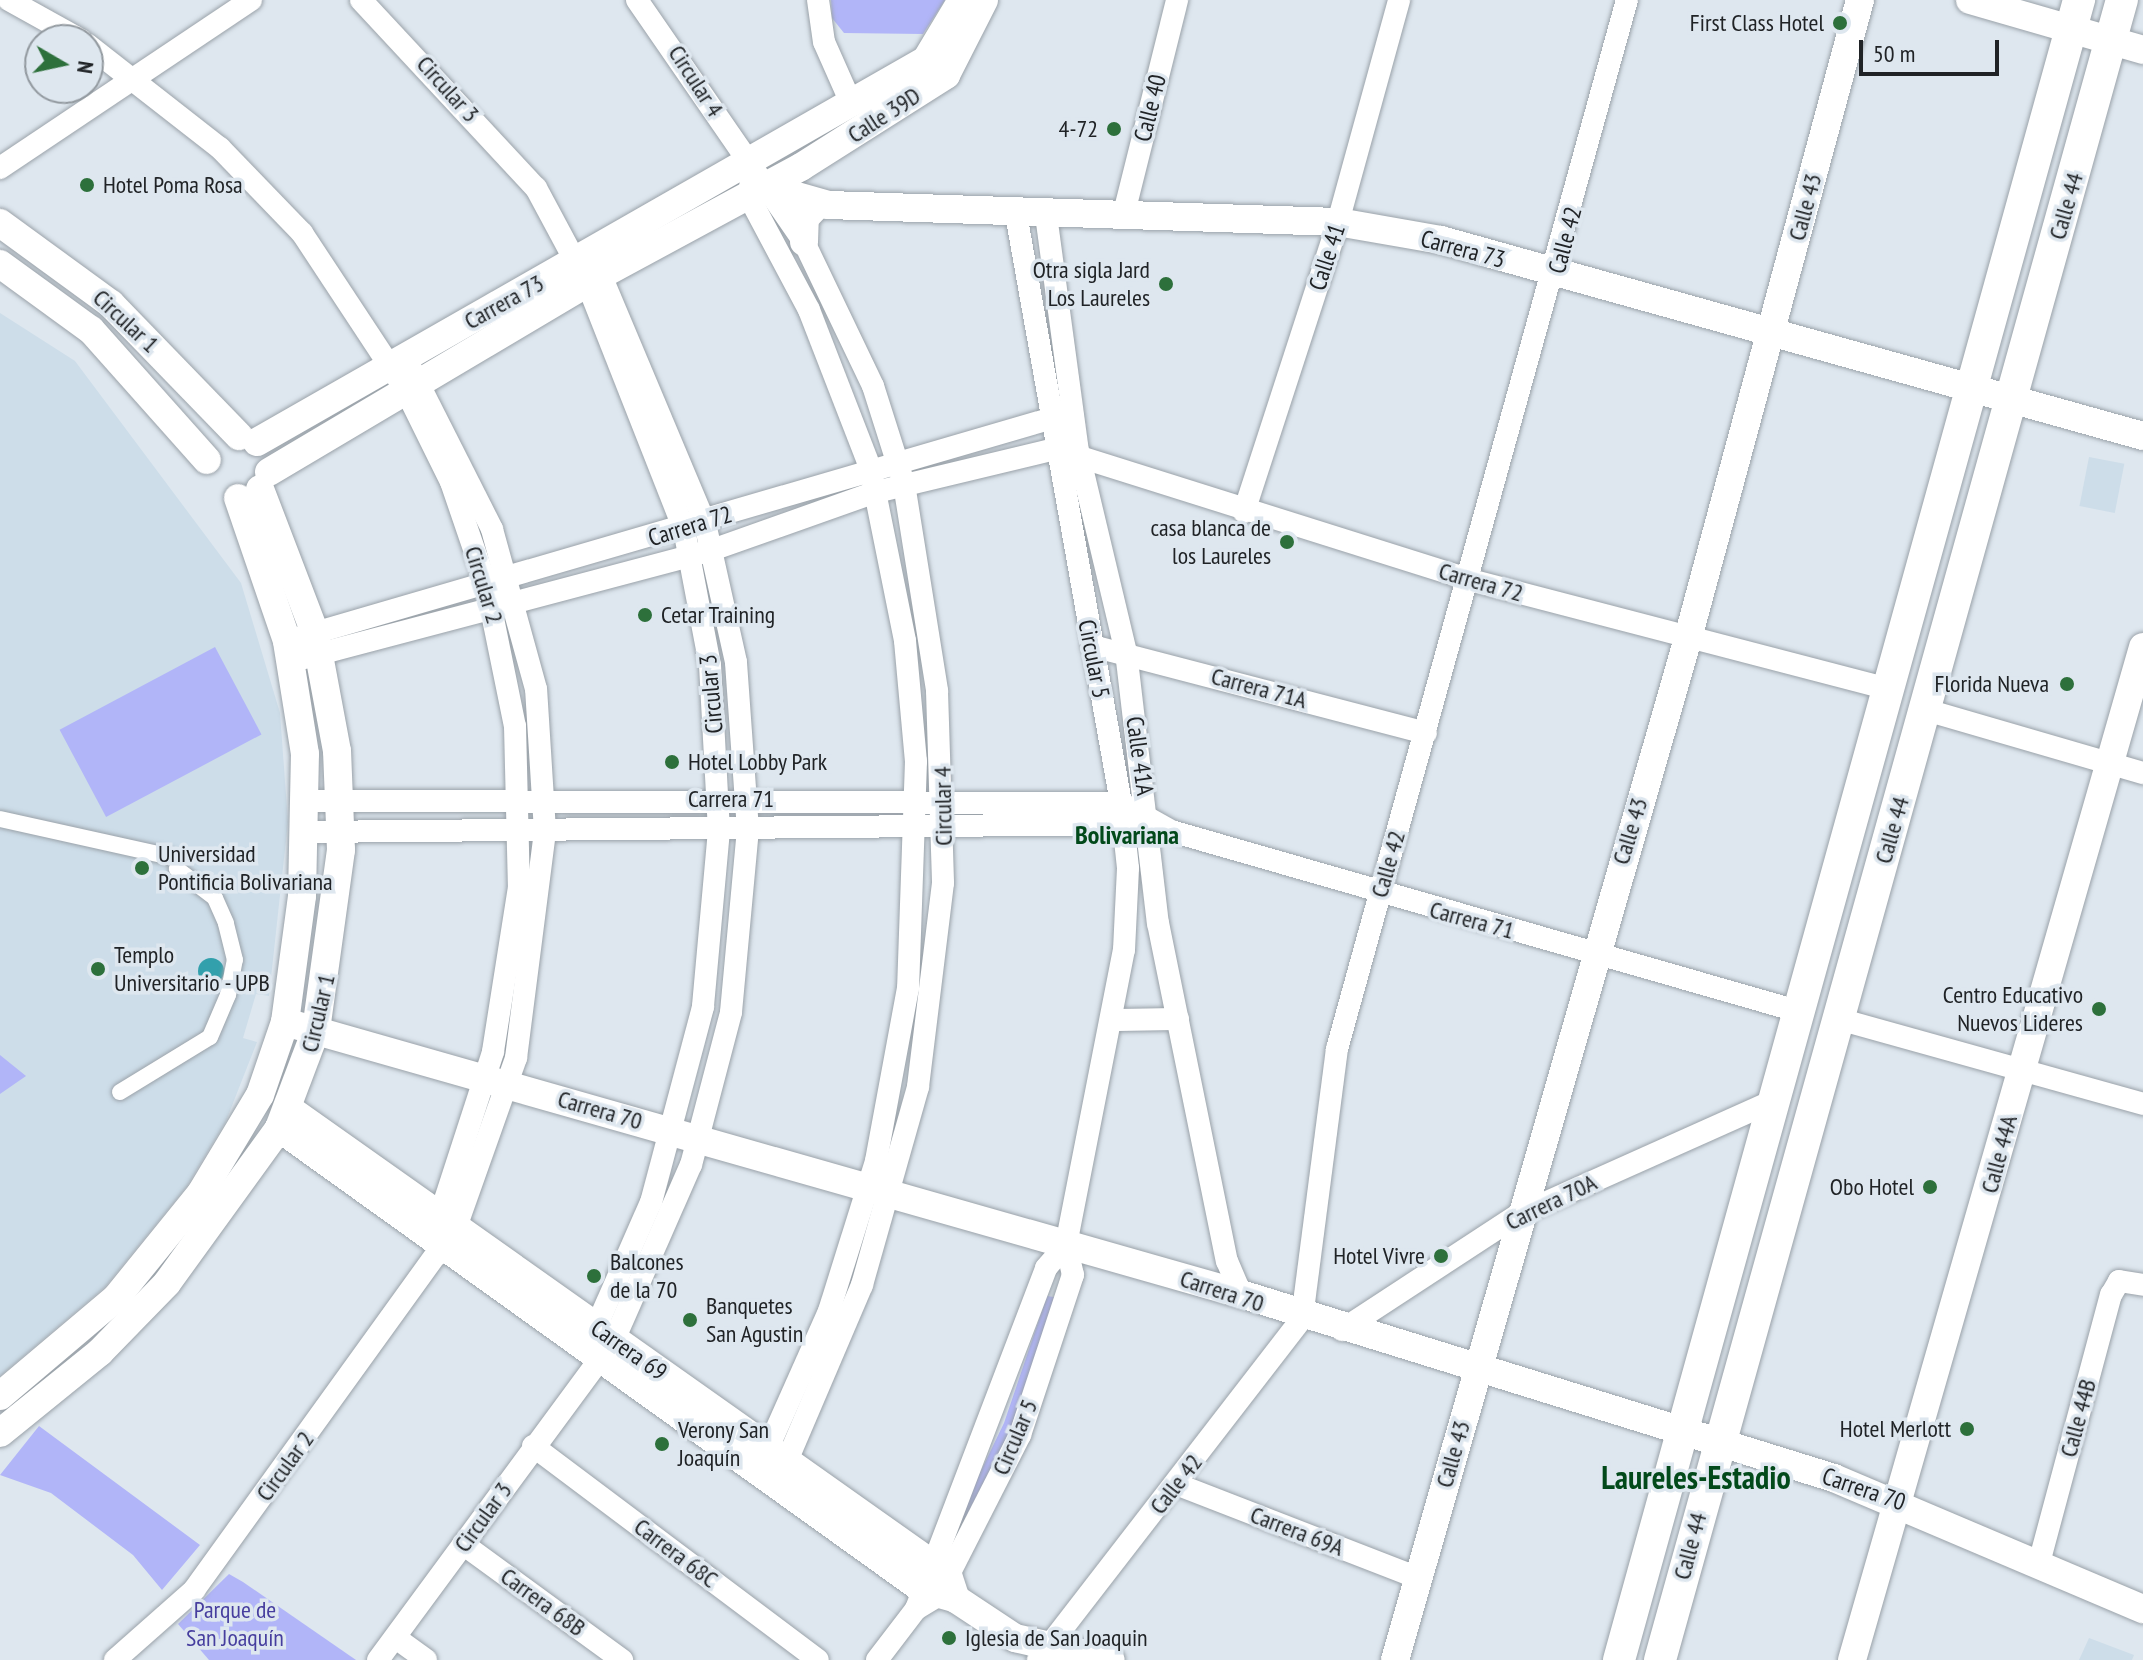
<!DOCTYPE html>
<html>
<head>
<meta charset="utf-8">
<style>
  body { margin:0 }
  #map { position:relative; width:2143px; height:1660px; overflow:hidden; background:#dee7ef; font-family:"PT Sans Narrow",sans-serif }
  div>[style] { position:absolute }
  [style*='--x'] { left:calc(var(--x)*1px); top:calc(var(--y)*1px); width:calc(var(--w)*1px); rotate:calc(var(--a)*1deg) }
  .built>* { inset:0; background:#cddde9; transform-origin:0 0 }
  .green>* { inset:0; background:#b1b5f8; transform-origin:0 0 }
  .water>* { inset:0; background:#32a0ac }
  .round { border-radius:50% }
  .roads { filter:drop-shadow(0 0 2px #9aa2a9) drop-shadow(0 0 2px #9aa2a9) }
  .pedestrian>* { height:16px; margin:-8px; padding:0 8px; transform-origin:8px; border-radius:8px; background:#fff }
  .minor>* { height:22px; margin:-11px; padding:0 11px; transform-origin:11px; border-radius:11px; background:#fff }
  .tertiary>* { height:28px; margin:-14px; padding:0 14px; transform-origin:14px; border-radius:14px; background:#fff }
  .secondary>* { height:32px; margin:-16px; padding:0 16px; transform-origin:16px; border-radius:16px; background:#fff }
  .dots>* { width:22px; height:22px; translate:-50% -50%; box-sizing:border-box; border:4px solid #dee7ef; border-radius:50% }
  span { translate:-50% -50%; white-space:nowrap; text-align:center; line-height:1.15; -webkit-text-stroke:7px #dee7ef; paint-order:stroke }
  .poi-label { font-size:24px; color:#202326 }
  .right { translate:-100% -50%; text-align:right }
  .left { translate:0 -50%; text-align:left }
  .street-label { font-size:24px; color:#202326 }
  .park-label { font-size:24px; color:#463e9e }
  .neighbourhood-label { font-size:26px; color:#02491a; font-weight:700 }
  .district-label { font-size:32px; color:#02491a; font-weight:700 }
  .north { position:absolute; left:24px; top:24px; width:80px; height:80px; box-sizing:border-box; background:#dee7ef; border:2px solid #92999f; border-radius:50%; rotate:99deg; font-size:22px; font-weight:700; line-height:32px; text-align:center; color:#202326 }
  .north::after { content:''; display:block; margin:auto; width:28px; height:36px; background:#2d703b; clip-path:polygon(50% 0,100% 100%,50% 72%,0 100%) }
  .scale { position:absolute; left:1859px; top:40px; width:140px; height:36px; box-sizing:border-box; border:4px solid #202326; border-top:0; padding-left:10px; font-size:24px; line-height:28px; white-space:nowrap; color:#202326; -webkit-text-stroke:6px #dee7ef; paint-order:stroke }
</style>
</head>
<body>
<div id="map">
  <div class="built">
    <i style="clip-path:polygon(0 313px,75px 361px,241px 583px,280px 713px,288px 822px,269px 996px,256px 994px,243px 1038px,257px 1042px,226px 1121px,187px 1186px,105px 1287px,0 1376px)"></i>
    <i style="left:2089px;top:457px;width:36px;height:50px;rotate:11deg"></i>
    <i style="clip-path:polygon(2089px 1638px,2134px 1655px,2132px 1660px,2079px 1660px)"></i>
  </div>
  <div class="green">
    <i style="clip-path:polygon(831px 0,945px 0,923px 34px,844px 33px,832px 18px)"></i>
    <i style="left:215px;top:647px;width:99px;height:176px;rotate:62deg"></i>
    <i style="clip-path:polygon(0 1055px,26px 1076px,0 1094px)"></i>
    <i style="clip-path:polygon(1047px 1296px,1060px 1298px,1016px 1427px,959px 1544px,948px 1539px,1004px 1423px)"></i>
    <i style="clip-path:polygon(39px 1426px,200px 1545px,162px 1590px,133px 1555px,51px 1493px,0 1475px)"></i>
    <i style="clip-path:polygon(229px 1574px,243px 1582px,356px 1660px,209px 1660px,178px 1624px)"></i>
  </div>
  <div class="water">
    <i class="round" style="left:198px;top:958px;width:26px;height:26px"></i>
  </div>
  <div class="roads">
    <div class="pedestrian">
      <i style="--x:0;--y:819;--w:175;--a:12.5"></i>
      <i style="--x:120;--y:1092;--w:105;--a:-31.4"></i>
      <i style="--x:210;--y:1037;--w:46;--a:-66.8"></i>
      <i style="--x:228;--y:995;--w:36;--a:-79"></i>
      <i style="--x:235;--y:960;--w:38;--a:-104"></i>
      <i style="--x:226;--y:923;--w:27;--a:-114"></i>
      <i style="--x:215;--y:898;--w:48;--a:-142.7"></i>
    </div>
    <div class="minor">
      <i style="--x:9;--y:0;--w:82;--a:29.1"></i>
      <i style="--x:361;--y:0;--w:257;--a:47.1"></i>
      <i style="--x:536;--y:188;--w:108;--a:61.8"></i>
      <i style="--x:587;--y:283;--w:264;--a:68.5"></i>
      <i style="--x:684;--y:529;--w:138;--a:79.2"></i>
      <i style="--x:710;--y:665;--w:165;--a:86.9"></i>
      <i style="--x:719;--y:830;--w:178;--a:95.2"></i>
      <i style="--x:703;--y:1007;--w:202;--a:104.9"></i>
      <i style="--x:651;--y:1202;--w:150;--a:113.7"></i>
      <i style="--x:637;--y:0;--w:294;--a:55.4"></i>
      <i style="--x:804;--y:242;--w:160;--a:64.4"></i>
      <i style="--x:873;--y:386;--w:103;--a:72.4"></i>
      <i style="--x:904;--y:484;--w:210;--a:80.9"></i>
      <i style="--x:937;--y:691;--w:192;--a:88.2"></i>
      <i style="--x:943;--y:883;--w:206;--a:97"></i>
      <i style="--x:918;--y:1087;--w:206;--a:105.8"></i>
      <i style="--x:862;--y:1285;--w:191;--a:113.1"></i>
      <i style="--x:818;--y:0;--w:42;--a:81.9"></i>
      <i style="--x:824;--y:42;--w:67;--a:66.1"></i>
      <i style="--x:88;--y:45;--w:167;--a:38"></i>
      <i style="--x:220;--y:148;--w:118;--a:46"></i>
      <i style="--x:302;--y:233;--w:187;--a:56.6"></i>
      <i style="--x:405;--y:389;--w:104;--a:63.7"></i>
      <i style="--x:451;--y:482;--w:108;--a:71.1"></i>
      <i style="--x:486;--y:584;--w:145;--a:78.5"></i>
      <i style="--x:515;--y:726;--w:161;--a:88.6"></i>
      <i style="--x:519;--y:887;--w:167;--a:99"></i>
      <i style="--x:493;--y:1052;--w:188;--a:108"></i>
      <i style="--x:0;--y:168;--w:302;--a:-33.8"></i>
      <i style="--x:751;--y:179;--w:18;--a:96"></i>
      <i style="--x:749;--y:197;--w:128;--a:62"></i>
      <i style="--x:809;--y:310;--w:168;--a:68.8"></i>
      <i style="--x:870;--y:467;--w:177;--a:78.6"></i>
      <i style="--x:905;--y:641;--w:121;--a:84.8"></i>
      <i style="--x:916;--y:761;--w:227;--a:92"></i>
      <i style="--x:908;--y:988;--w:176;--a:100.5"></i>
      <i style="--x:876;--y:1161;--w:157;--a:107.4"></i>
      <i style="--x:829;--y:1311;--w:150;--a:114"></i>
      <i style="--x:1046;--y:215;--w:238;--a:82.3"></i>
      <i style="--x:1078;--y:451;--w:207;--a:76.6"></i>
      <i style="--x:1126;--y:652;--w:273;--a:83.3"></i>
      <i style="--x:1158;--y:923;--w:345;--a:78.5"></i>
      <i style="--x:1227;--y:1261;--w:36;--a:67"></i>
      <i style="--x:1123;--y:217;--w:224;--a:-76"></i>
      <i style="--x:1244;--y:512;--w:305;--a:-72"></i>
      <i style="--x:1338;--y:222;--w:230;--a:-74.6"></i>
      <i style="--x:287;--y:641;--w:794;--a:-16.24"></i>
      <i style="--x:1092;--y:646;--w:345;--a:14.6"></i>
      <i style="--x:304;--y:658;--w:422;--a:-14.8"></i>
      <i style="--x:712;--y:550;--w:174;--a:-19.5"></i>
      <i style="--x:876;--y:492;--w:184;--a:-13.5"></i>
      <i style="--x:1055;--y:449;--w:435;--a:17.5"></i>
      <i style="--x:1470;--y:580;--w:435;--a:14.6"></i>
      <i style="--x:1926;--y:710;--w:226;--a:16.2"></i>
      <i style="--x:307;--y:801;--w:814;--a:0.14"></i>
      <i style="--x:1121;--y:803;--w:57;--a:29.2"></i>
      <i style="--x:1171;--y:831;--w:651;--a:16.04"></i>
      <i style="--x:307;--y:832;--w:830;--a:-0.55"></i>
      <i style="--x:1839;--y:1019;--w:316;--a:15.6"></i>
      <i style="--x:1115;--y:1020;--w:63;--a:-0.9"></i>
      <i style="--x:1342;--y:1330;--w:210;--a:-33.2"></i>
      <i style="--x:1518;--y:1215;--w:279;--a:-24.1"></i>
      <i style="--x:533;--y:1446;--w:356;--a:36.9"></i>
      <i style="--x:1176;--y:1484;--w:260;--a:21.2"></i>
      <i style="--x:463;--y:1544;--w:197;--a:36.1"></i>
      <i style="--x:2039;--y:1563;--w:278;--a:-75"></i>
      <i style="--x:2111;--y:1295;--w:16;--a:-60"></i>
      <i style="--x:2119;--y:1281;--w:24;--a:9"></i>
      <i style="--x:916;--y:1609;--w:365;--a:-69.1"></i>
      <i style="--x:1046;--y:1268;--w:30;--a:-49"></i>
      <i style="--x:1066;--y:1245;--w:301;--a:-78.9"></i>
      <i style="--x:1124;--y:950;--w:82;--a:-87.2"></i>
      <i style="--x:1128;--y:868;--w:65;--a:-96.1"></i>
      <i style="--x:1121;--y:803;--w:598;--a:-100.11"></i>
      <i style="--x:396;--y:1638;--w:37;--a:36"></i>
      <i style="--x:115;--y:1660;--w:106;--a:-41.5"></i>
      <i style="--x:194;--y:1590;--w:413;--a:-54.2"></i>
      <i style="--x:436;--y:1255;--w:13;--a:-23"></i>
      <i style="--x:448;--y:1250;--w:204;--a:-70.5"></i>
      <i style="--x:516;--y:1058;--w:229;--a:-82.7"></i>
      <i style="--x:545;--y:831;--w:142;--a:-93.6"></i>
      <i style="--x:536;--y:689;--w:166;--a:-105.4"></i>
      <i style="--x:492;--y:529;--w:193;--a:-116.8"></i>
      <i style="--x:378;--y:1660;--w:398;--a:-53.6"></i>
      <i style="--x:614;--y:1340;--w:191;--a:-66.3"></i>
      <i style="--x:691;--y:1165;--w:158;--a:-75.3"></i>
      <i style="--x:731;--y:1012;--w:183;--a:-84.7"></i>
      <i style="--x:748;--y:830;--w:168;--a:-94.1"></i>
      <i style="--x:736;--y:662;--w:142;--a:-102.6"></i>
      <i style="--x:705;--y:523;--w:284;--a:-112.8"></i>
      <i style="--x:877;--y:1660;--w:64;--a:-52.6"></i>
      <i style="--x:916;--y:1609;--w:26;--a:-31"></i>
      <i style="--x:938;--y:1596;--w:181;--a:-63"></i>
      <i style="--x:1020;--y:1435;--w:169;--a:-71.7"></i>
      <i style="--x:1073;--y:1275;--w:31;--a:-103"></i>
      <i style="--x:1038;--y:1660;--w:432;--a:-52.3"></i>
      <i style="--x:1302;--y:1318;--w:271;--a:-82.6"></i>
      <i style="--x:1337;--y:1049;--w:1088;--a:-74.55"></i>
    </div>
    <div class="tertiary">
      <i style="--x:1970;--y:0;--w:180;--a:16.1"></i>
      <i style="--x:765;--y:187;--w:66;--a:15.9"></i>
      <i style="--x:828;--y:205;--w:510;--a:1.91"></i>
      <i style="--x:1338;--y:222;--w:105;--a:9.9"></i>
      <i style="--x:1441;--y:240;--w:729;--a:15.6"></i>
      <i style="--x:0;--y:223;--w:137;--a:36.1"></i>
      <i style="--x:111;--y:304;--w:184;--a:45.9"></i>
      <i style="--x:804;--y:242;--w:24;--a:-88"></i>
      <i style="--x:805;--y:218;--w:19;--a:-47"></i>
      <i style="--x:0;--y:264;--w:112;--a:36"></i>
      <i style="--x:91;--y:330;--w:174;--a:48.3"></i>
      <i style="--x:257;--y:442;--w:770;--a:-29.73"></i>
      <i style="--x:926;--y:60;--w:70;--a:-59"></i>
      <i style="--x:269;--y:472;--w:388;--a:-30.7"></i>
      <i style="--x:603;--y:274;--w:225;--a:-28.4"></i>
      <i style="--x:801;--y:167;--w:172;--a:-32.4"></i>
      <i style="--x:946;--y:75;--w:84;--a:-63.1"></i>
      <i style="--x:285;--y:1022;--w:994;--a:15.88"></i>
      <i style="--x:1241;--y:1294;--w:621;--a:17.24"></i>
      <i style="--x:1834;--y:1478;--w:336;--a:23"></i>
      <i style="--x:289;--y:1109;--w:807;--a:35.27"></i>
      <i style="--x:948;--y:1575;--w:25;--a:72"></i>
      <i style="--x:279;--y:1128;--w:791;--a:35.64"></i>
      <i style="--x:922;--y:1589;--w:35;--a:16"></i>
      <i style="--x:956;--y:1599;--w:71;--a:33.5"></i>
      <i style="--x:1015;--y:1638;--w:98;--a:12.9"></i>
      <i style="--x:0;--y:1396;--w:152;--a:-40.2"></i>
      <i style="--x:116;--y:1298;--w:135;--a:-51"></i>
      <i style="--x:201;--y:1193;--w:114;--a:-59"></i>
      <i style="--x:260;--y:1095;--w:77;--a:-71.1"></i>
      <i style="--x:285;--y:1022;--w:127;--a:-82.3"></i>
      <i style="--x:302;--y:896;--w:142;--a:-88.8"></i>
      <i style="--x:305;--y:754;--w:114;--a:-99.1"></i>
      <i style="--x:287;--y:641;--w:151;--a:-108.9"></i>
      <i style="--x:0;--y:1433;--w:129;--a:-39"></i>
      <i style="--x:100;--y:1352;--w:96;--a:-45.8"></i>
      <i style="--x:167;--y:1283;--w:191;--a:-54.1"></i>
      <i style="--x:279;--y:1128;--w:105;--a:-69.3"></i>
      <i style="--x:316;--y:1030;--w:182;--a:-82.1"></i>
      <i style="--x:341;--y:850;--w:99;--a:-92.3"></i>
      <i style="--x:337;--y:751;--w:120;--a:-100.6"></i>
      <i style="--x:315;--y:633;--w:154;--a:-110.9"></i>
      <i style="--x:1395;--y:1660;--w:1063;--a:-74"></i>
      <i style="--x:1688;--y:638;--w:661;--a:-74.91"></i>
      <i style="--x:1852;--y:1660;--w:1054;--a:-73.97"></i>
    </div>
    <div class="secondary">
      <i style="--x:1619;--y:1660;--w:1723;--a:-74.51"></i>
      <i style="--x:1660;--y:1660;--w:1723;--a:-74.45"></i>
    </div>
  </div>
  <div class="dots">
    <i style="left:1840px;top:23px;background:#2d703b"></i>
    <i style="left:1114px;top:129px;background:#2d703b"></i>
    <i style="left:87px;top:185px;background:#2d703b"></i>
    <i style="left:1166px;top:284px;background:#2d703b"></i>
    <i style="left:1287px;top:542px;background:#2d703b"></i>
    <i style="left:645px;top:615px;background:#2d703b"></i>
    <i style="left:2067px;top:684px;background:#2d703b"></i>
    <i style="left:672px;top:762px;background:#2d703b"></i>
    <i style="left:142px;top:868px;background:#2d703b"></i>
    <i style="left:98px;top:969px;background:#2d703b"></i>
    <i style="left:2099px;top:1009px;background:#2d703b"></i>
    <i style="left:1930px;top:1187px;background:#2d703b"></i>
    <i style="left:1441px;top:1256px;background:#2d703b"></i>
    <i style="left:594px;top:1276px;background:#2d703b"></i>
    <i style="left:690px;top:1320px;background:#2d703b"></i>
    <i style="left:1967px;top:1429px;background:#2d703b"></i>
    <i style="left:662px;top:1444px;background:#2d703b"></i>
    <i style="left:949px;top:1638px;background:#2d703b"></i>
  </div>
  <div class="poi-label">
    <span class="right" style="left:1824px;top:23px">First Class Hotel</span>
    <span class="right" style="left:1098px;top:129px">4-72</span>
    <span class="left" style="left:103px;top:185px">Hotel Poma Rosa</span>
    <span class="right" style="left:1150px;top:284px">Otra sigla Jard<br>Los Laureles</span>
    <span class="right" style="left:1271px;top:542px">casa blanca de<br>los Laureles</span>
    <span class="left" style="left:661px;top:615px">Cetar Training</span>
    <span class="right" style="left:2049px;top:684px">Florida Nueva</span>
    <span class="left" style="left:688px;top:762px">Hotel Lobby Park</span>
    <span class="left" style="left:158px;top:868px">Universidad<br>Pontificia Bolivariana</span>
    <span class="left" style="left:114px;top:969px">Templo<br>Universitario - UPB</span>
    <span class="right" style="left:2083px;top:1009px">Centro Educativo<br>Nuevos Lideres</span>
    <span class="right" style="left:1914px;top:1187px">Obo Hotel</span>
    <span class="right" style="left:1425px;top:1256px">Hotel Vivre</span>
    <span class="left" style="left:610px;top:1276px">Balcones<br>de la 70</span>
    <span class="left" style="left:706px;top:1320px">Banquetes<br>San Agustin</span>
    <span class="right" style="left:1951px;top:1429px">Hotel Merlott</span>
    <span class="left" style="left:678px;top:1444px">Verony San<br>Joaquín</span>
    <span class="left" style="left:965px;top:1638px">Iglesia de San Joaquin</span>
  </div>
  <div class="street-label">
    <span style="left:696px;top:81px;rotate:57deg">Circular 4</span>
    <span style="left:448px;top:89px;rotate:48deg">Circular 3</span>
    <span style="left:1150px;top:108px;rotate:-76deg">Calle 40</span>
    <span style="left:884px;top:115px;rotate:-33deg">Calle 39D</span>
    <span style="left:2066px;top:206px;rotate:-74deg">Calle 44</span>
    <span style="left:1805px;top:207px;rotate:-75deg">Calle 43</span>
    <span style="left:1565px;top:240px;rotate:-75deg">Calle 42</span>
    <span style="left:1463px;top:249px;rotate:15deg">Carrera 73</span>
    <span style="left:1327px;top:257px;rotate:-72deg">Calle 41</span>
    <span style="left:504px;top:302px;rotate:-29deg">Carrera 73</span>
    <span style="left:126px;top:321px;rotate:43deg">Circular 1</span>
    <span style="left:690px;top:526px;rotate:-17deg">Carrera 72</span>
    <span style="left:1481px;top:582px;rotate:16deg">Carrera 72</span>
    <span style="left:484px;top:585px;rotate:73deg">Circular 2</span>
    <span style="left:1094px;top:659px;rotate:79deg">Circular 5</span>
    <span style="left:1259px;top:688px;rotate:15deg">Carrera 71A</span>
    <span style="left:711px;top:694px;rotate:-95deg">Circular 3</span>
    <span style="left:1140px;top:756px;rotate:82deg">Calle 41A</span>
    <span style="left:731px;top:799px">Carrera 71</span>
    <span style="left:943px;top:806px;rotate:-91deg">Circular 4</span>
    <span style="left:1892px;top:830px;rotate:-74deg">Calle 44</span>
    <span style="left:1630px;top:831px;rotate:-73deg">Calle 43</span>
    <span style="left:1388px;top:864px;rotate:-74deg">Calle 42</span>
    <span style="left:1472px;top:920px;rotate:15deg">Carrera 71</span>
    <span style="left:318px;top:1013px;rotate:-77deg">Circular 1</span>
    <span style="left:600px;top:1110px;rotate:16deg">Carrera 70</span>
    <span style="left:1999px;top:1154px;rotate:-75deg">Calle 44A</span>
    <span style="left:1551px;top:1202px;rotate:-26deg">Carrera 70A</span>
    <span style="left:1222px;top:1291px;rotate:18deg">Carrera 70</span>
    <span style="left:629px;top:1350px;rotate:35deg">Carrera 69</span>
    <span style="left:2078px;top:1418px;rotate:-75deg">Calle 44B</span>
    <span style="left:1015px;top:1437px;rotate:-67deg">Circular 5</span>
    <span style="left:1453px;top:1454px;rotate:-74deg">Calle 43</span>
    <span style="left:285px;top:1466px;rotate:-54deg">Circular 2</span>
    <span style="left:1176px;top:1484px;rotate:-52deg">Calle 42</span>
    <span style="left:1864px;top:1489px;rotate:19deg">Carrera 70</span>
    <span style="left:483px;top:1517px;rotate:-54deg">Circular 3</span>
    <span style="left:1297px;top:1531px;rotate:21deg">Carrera 69A</span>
    <span style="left:1690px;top:1546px;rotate:-75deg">Calle 44</span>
    <span style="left:676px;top:1553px;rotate:37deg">Carrera 68C</span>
    <span style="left:543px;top:1602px;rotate:36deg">Carrera 68B</span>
  </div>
  <div class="park-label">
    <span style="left:235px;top:1624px">Parque de<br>San Joaquín</span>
  </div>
  <div class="neighbourhood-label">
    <span style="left:1127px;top:835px">Bolivariana</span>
  </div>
  <div class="district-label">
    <span style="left:1696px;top:1477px">Laureles-Estadio</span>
  </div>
  <div class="north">N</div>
  <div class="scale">50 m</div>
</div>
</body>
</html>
